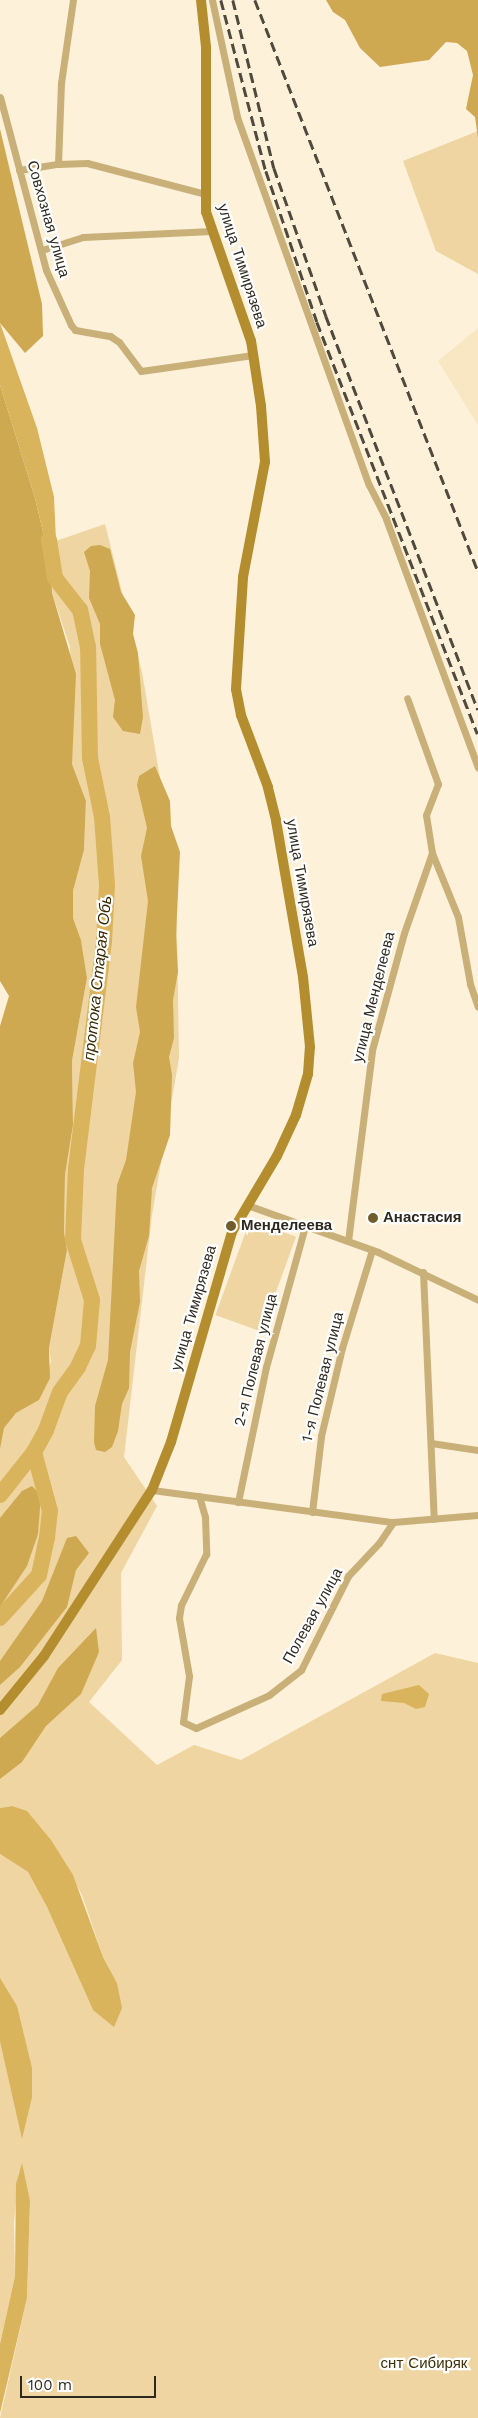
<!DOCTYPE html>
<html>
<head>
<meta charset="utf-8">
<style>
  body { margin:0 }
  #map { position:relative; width:478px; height:2418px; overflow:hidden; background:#fdf1da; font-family:"Work Sans",sans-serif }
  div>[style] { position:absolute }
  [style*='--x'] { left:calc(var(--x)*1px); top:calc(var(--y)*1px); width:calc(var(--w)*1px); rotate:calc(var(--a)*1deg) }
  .built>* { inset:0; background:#f8e7c2 }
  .green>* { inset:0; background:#eed5a1; transform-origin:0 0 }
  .forest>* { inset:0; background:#cfa952 }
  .water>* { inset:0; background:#dab35d }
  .river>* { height:16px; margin:-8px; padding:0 8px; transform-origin:8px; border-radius:8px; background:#dab35d }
  .street>* { height:7px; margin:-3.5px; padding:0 3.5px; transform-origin:3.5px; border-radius:3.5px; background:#c9b078 }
  .secondary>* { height:10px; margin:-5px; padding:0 5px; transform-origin:5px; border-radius:5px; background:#b48e2e }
  .rail>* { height:2.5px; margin-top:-1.25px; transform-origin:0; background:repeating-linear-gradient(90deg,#504a3d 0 10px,transparent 0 15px) }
  .dots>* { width:14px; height:14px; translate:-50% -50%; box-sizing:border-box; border:2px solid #fff; border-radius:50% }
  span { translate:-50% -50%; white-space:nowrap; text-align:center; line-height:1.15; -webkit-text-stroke:4.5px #fff; paint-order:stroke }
  .street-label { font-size:15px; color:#2e291e }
  .poi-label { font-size:15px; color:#2e291e; font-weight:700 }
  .left { translate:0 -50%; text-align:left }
  .park-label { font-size:15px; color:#3e2f07 }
  .water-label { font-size:16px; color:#392902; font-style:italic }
  .scale { position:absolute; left:20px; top:2376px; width:136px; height:22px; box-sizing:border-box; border:2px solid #2e291e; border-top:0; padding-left:6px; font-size:15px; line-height:18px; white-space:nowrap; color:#2e291e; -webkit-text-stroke:4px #fff; paint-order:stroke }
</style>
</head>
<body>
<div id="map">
  <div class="built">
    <i style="clip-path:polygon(478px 328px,478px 425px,438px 361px)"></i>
  </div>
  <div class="green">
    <i style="clip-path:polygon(478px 131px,478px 274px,436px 251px,403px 161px)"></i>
    <i style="clip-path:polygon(105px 524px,142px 672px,176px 872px,179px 1058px,152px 1215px,124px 1457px,157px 1506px,121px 1573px,122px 1660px,89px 1702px,157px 1765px,194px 1745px,241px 1760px,435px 1653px,478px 1663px,478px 2418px,0 2418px,27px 2298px,30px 2201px,19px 2171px,14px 2223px,15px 2276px,0 2344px,0 1854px,28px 1872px,47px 1907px,93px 2010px,117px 1983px,103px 1957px,82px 1895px,63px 1860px,12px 1806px,0 1808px,0 1449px,3px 1428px,16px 1413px,39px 1400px,51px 1361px,49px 1348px,67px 1250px,64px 1232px,65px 1175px,73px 1125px,72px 1061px,87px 978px,81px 940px,73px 918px,73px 891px,84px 850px,86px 801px,72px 764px,70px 647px,52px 593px,51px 566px,56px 541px)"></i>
    <i style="left:250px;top:1220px;width:49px;height:101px;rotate:20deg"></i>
  </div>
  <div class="forest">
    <i style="clip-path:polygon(326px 0,478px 0,478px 138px,475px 117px,466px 109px,473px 75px,467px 51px,457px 43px,446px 42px,429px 60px,380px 67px,360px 48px,345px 20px,333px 12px)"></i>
    <i style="clip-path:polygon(0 129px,42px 304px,43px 336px,25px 353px,0 323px)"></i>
    <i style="clip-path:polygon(0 385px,35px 498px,51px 566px,52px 593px,76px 674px,72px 764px,86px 801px,84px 850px,73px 891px,73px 918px,81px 940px,87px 978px,72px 1061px,73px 1125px,65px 1175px,64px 1232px,67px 1250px,49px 1348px,50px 1378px,39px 1400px,16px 1413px,4px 1428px,0 1449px,0 1026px,9px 996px,0 981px)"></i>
    <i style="clip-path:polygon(100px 545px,110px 549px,121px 592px,135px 615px,133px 634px,138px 653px,143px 717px,140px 734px,123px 731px,113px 717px,115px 700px,100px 644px,100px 624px,89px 598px,90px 571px,84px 552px,91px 546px)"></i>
    <i style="clip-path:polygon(155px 766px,170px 801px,171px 826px,180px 852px,176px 935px,178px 972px,173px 1000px,174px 1038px,169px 1057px,172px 1075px,170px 1135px,152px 1188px,149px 1236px,139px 1271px,140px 1302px,130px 1352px,129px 1388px,122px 1404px,118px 1431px,112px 1447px,105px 1452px,96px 1450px,94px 1442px,95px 1406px,108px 1360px,117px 1185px,126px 1160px,136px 1092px,133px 1063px,140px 1032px,136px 1007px,148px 901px,141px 856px,147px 828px,137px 785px,139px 776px)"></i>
    <i style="clip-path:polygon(32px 1486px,41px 1495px,38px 1534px,27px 1566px,0 1607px,0 1518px,22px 1491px)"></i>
    <i style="clip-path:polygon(76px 1536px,89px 1553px,76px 1570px,67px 1607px,20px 1667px,0 1685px,0 1661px,42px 1601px,67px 1538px)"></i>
    <i style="clip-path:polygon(96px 1628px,99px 1652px,81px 1694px,46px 1726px,22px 1762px,0 1779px,0 1738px,38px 1705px,58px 1668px)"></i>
  </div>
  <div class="water">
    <i style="clip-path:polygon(0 323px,37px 428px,54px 497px,56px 541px,51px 566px,35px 498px,0 385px)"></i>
    <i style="clip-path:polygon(419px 1685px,429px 1694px,425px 1707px,416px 1709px,404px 1703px,381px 1701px,382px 1694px)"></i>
    <i style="clip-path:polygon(12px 1806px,27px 1811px,51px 1840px,73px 1875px,103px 1957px,117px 1983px,122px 2008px,114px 2027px,93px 2010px,47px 1907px,28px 1872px,0 1854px,0 1808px)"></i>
    <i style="clip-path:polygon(0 1978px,17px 2006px,32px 2068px,32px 2097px,22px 2139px,0 2041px)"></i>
    <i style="clip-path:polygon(22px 2163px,30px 2201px,27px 2298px,0 2413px,0 2344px,15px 2276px,16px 2184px)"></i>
  </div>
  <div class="river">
    <i style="--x:0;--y:1495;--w:55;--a:-51.7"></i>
    <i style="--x:34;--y:1452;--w:25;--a:-61"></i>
    <i style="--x:46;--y:1430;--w:40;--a:-69.8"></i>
    <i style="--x:60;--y:1392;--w:31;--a:-54"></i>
    <i style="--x:78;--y:1367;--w:23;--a:-65"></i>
    <i style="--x:88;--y:1346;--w:46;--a:-85"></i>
    <i style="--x:92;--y:1300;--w:63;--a:-107.6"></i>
    <i style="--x:73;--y:1240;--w:71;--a:-87.6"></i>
    <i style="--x:76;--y:1169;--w:230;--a:-83"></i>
    <i style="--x:104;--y:941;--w:56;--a:-86.9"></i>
    <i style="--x:107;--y:885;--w:68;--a:-94.2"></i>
    <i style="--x:102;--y:817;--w:60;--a:-101.5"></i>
    <i style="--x:90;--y:758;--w:111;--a:-91"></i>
    <i style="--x:88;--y:647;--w:38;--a:-102"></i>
    <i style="--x:80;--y:610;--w:41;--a:-128"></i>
    <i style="--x:55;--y:578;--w:39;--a:-99"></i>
    <i style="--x:0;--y:1618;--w:58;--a:-47.8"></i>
    <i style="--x:39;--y:1575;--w:38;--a:-78"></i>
    <i style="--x:47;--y:1538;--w:27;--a:-84"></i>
    <i style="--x:50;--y:1511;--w:61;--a:-105.2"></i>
  </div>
  <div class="street">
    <i style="--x:212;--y:0;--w:120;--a:77.9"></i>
    <i style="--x:237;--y:117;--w:391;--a:70.3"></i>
    <i style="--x:369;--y:485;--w:38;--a:63"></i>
    <i style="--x:386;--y:519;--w:265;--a:69.7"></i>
    <i style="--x:0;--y:97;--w:179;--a:75.1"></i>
    <i style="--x:46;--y:270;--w:60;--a:65.6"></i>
    <i style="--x:71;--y:325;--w:6;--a:51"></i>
    <i style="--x:75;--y:330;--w:36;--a:10"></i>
    <i style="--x:110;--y:336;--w:11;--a:34"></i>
    <i style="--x:119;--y:342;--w:36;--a:53"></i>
    <i style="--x:141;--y:371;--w:113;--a:-8.1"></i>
    <i style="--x:58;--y:164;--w:81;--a:-87.9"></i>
    <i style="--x:61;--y:83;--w:84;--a:-81.8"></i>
    <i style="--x:19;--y:170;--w:39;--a:-9"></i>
    <i style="--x:58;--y:164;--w:29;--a:-2"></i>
    <i style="--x:87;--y:163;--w:122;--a:14.7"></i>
    <i style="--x:42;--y:250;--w:43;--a:-17.6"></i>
    <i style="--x:83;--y:237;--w:129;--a:-2.7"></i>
    <i style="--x:432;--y:853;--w:69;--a:67.9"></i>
    <i style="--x:458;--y:917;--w:68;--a:79.8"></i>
    <i style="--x:470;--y:984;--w:24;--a:71"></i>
    <i style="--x:247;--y:1205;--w:139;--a:19.7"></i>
    <i style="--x:378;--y:1252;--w:111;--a:25.6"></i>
    <i style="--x:348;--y:1241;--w:193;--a:-82.8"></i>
    <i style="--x:372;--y:1050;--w:121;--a:-74.7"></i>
    <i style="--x:404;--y:933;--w:85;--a:-70.7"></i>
    <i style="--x:432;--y:853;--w:38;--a:-99"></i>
    <i style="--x:426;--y:815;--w:33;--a:-69"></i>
    <i style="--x:438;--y:784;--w:91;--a:-109.8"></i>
    <i style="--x:423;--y:1272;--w:247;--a:87.5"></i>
    <i style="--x:431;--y:1443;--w:48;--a:8.5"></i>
    <i style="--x:152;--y:1490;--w:243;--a:7.6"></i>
    <i style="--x:393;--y:1522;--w:85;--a:-4.7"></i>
    <i style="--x:199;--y:1496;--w:22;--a:74"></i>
    <i style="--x:205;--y:1517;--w:37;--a:88"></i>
    <i style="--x:206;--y:1554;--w:57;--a:116.1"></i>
    <i style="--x:181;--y:1605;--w:13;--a:99"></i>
    <i style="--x:179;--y:1618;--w:59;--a:80.2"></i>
    <i style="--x:189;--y:1676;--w:46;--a:97.4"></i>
    <i style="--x:183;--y:1722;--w:14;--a:25"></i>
    <i style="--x:196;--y:1728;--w:80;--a:-24.3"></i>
    <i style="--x:269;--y:1695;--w:41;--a:-38"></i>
    <i style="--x:301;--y:1670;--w:105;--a:-63.4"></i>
    <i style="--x:348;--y:1576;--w:45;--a:-46.8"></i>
    <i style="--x:379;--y:1543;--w:25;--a:-56"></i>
    <i style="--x:238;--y:1502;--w:138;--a:-78.3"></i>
    <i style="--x:266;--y:1367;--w:146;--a:-74.5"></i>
    <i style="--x:312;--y:1512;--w:77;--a:-83.2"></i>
    <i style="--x:321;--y:1436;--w:90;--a:-76.6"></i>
    <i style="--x:342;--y:1348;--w:102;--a:-73"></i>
  </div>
  <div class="secondary">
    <i style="--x:0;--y:1710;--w:70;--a:-50.8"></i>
    <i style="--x:44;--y:1656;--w:198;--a:-57"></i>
    <i style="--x:152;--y:1490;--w:52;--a:-68.4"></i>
    <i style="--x:171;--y:1442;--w:219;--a:-73.8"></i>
    <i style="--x:232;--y:1232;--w:88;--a:-59.4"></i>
    <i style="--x:277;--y:1156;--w:45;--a:-65.1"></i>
    <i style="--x:296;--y:1115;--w:43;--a:-73.7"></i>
    <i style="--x:308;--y:1074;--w:27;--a:-86"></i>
    <i style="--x:310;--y:1047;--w:70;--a:-95.7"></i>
    <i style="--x:303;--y:977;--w:159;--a:-99.8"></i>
    <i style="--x:276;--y:820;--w:34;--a:-104"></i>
    <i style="--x:268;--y:787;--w:77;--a:-110.6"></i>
    <i style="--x:241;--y:715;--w:26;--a:-101"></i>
    <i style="--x:236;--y:689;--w:112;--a:-86.4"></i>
    <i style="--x:243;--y:577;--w:117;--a:-79.2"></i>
    <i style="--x:265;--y:462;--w:56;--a:-94.1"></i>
    <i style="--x:261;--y:406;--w:66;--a:-98.7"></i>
    <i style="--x:251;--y:341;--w:137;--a:-109.2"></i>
    <i style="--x:206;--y:212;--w:165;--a:-90"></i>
    <i style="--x:206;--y:47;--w:47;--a:-96.1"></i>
  </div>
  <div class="rail">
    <i style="--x:221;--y:0;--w:177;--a:75.3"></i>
    <i style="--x:266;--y:171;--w:159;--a:71.3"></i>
    <i style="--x:317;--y:322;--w:442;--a:68.7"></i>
    <i style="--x:233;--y:0;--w:173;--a:76.3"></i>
    <i style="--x:274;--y:168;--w:157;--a:70.6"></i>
    <i style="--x:326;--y:316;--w:422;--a:68.9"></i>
    <i style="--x:255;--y:0;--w:613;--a:68.67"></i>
  </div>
  <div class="dots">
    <i style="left:373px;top:1218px;background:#715c2b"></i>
    <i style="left:231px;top:1226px;background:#715c2b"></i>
  </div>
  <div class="street-label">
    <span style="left:48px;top:219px;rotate:74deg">Совхозная улица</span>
    <span style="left:242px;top:266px;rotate:72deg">улица Тимирязева</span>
    <span style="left:302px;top:883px;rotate:80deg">улица Тимирязева</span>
    <span style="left:374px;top:997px;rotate:-76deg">улица Менделеева</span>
    <span style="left:194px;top:1308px;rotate:-74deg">улица Тимирязева</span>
    <span style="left:256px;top:1360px;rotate:-76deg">2-я Полевая улица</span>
    <span style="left:323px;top:1377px;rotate:-76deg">1-я Полевая улица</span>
    <span style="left:313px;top:1616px;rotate:-61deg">Полевая улица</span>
  </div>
  <div class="poi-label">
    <span class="left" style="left:383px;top:1218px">Анастасия</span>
    <span class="left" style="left:241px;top:1226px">Менделеева</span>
  </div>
  <div class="park-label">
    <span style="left:424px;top:2364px">снт Сибиряк</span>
  </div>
  <div class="water-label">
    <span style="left:98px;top:978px;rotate:-84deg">протока Старая Обь</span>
  </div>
  <div class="scale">100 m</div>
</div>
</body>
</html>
